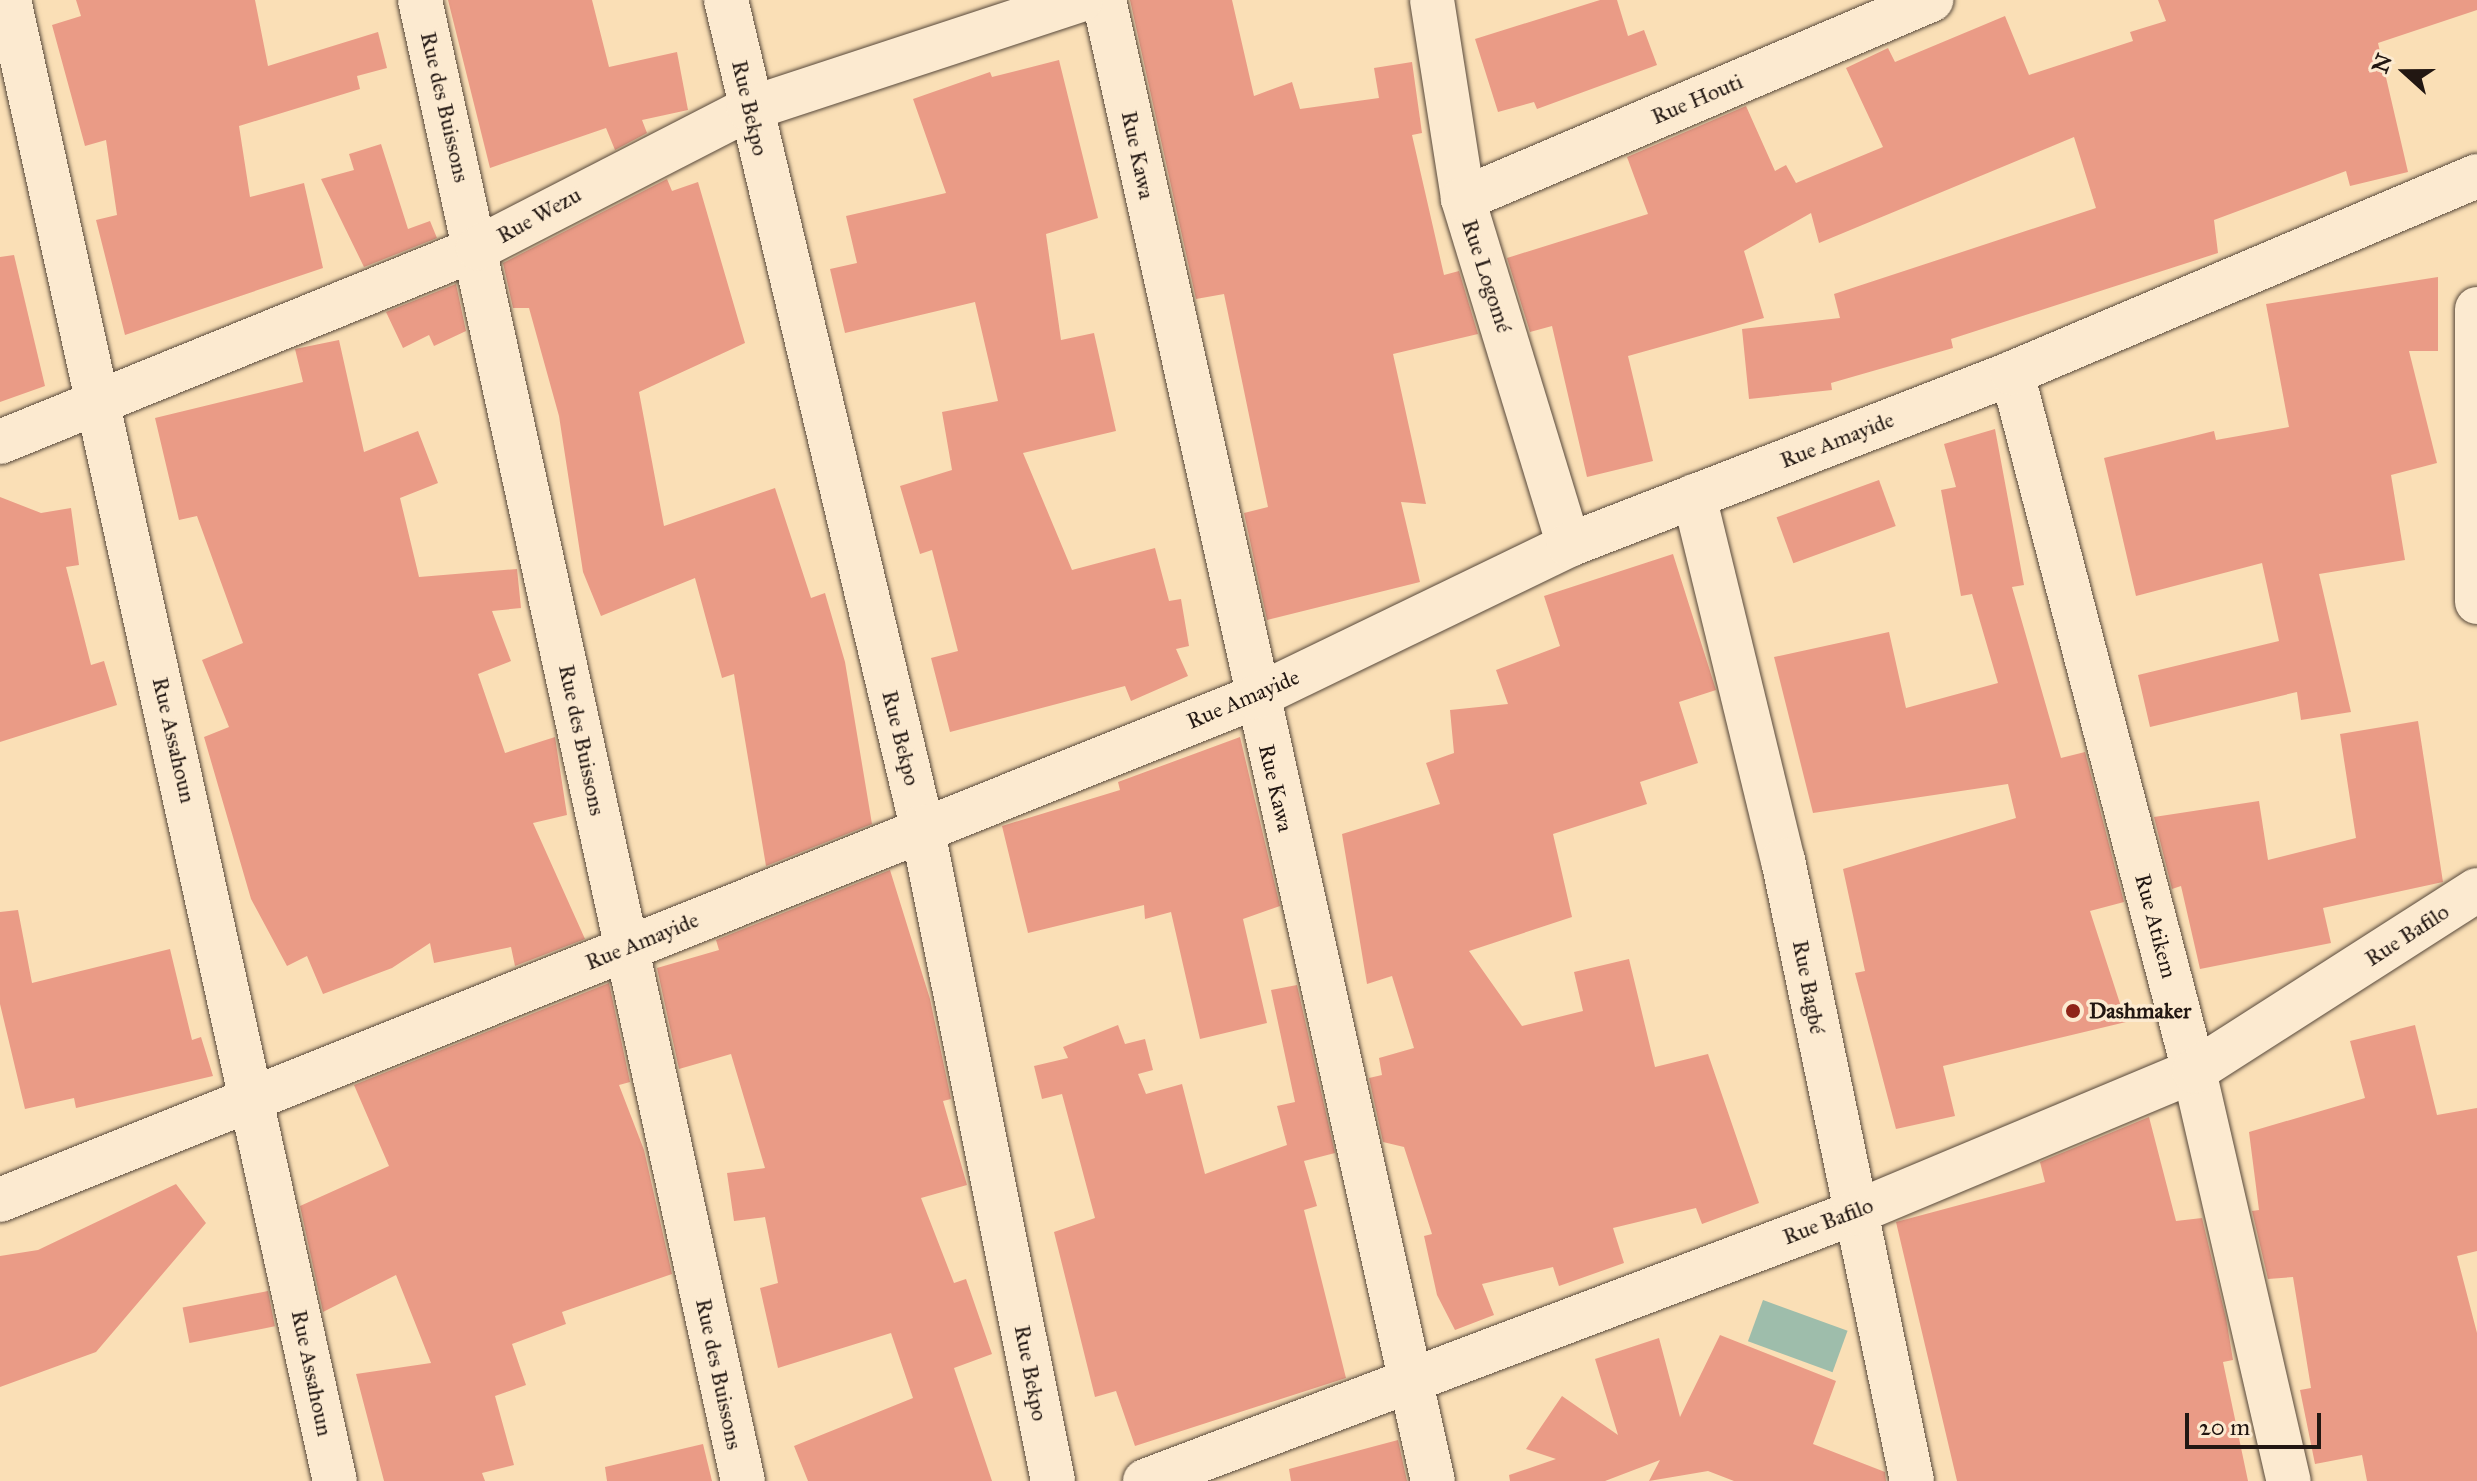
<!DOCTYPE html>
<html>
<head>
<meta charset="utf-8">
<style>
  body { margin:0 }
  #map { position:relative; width:2477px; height:1481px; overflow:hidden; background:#fadfb6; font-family:"IM FELL Great Primer",serif }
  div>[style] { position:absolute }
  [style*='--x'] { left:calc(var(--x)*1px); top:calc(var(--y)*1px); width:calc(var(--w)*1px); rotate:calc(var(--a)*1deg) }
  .water>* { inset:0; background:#9ebdab; transform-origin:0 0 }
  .building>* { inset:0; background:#ea9b86; transform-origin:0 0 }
  .roads { filter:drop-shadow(0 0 2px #58493b) drop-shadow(0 0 2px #58493b) }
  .minor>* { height:44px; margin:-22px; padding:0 22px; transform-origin:22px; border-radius:22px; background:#fcead0 }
  .dots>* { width:22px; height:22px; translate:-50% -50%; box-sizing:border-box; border:4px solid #fcead0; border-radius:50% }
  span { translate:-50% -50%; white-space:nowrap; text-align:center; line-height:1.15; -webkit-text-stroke:7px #fcead0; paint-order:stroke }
  .street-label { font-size:22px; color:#221712 }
  .poi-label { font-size:22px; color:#221712; font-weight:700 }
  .left { translate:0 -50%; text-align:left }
  .north { position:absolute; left:2365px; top:32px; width:80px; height:80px; -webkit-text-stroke:6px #fcead0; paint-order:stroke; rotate:291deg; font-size:22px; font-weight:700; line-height:32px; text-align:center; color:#221712 }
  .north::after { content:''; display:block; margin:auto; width:28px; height:36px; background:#221712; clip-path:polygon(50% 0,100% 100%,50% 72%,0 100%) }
  .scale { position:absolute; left:2185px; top:1413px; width:136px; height:36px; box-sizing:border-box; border:4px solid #221712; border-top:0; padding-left:10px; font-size:24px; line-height:28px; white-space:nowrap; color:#221712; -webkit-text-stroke:6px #fcead0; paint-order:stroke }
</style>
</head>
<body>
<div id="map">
  <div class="water">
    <i style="left:1763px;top:1300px;width:90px;height:44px;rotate:20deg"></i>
  </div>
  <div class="building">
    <i style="clip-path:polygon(76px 0,255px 0,268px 66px,378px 32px,387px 68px,357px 76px,360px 89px,239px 126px,250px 197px,304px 183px,323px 268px,125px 335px,96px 220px,117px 215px,106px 140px,85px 146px,52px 25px,81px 16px)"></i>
    <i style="clip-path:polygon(448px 0,592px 0,609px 67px,677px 52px,688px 110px,642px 120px,647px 133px,615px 150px,606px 128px,490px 168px)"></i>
    <i style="clip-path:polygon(1130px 0,1232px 0,1254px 96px,1292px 82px,1300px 109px,1379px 98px,1374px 68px,1412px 62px,1422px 133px,1412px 135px,1444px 275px,1459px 271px,1478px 334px,1393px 354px,1426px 504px,1401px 502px,1420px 582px,1267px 620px,1244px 513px,1268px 507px,1224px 294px,1196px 299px)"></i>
    <i style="clip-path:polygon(1600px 0,1617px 0,1628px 36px,1644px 30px,1657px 65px,1537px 109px,1534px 102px,1498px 112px,1475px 39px)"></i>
    <i style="clip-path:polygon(2158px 0,2477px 0,2477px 10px,2378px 43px,2408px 172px,2350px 186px,2346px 171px,2214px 220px,2218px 253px,1951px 339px,1953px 348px,1831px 383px,1832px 390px,1749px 399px,1742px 329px,1840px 318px,1834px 294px,2096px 208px,2074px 137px,1819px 243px,1811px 213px,1744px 251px,1764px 318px,1628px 356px,1653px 461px,1587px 477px,1552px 326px,1530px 332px,1507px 258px,1648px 214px,1627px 157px,1746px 106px,1775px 171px,1786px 165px,1796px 183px,1883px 147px,1846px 68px,1888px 48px,1895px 62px,2005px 16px,2029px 75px,2133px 41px,2130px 32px,2166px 21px)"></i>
    <i style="clip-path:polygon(1059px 60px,1098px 218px,1046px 234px,1061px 340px,1094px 333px,1116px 431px,1023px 453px,1072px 570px,1155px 548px,1169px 601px,1181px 599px,1189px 646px,1176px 649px,1188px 676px,1131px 701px,1125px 686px,950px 732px,931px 658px,958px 651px,932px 550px,920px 554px,900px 486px,952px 470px,942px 412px,998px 401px,975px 302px,845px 333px,830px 269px,857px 263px,846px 216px,946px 193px,913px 99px,990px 72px,992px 77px)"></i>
    <i style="clip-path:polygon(381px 144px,408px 229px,430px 221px,437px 238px,364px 267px,321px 179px,354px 170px,349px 154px)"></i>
    <i style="clip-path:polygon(667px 179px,672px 191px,698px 182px,745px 343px,639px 392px,664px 526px,775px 488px,811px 598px,825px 593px,845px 662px,872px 824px,766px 866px,734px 674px,722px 678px,695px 578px,601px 616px,583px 572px,559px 416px,529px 308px,513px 308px,503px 263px)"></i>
    <i style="clip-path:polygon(14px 255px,45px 386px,0 402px,0 257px)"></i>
    <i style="clip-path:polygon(2438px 277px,2438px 351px,2409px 351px,2437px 463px,2391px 475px,2405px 560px,2319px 574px,2351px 712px,2301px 720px,2297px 692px,2150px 727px,2138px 675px,2279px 641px,2262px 563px,2136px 596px,2104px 458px,2214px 431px,2216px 440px,2289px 427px,2266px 304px)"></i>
    <i style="clip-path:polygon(456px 284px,466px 331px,434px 346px,429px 335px,403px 348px,386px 312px)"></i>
    <i style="clip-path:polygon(339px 340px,364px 452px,418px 431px,438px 483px,400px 498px,419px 577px,517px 569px,521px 608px,492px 611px,511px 661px,478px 674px,505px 753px,555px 737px,567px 815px,533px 823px,585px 939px,515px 966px,511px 947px,434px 963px,430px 943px,392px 968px,323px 994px,307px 956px,287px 966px,251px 899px,204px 737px,229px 727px,202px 660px,243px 643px,197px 516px,179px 520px,155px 418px,303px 382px,295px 349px)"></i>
    <i style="clip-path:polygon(1995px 429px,2024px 585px,2012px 587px,2061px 758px,2085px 752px,2124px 902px,2090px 911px,2126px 1022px,1943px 1066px,1955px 1116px,1896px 1129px,1855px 973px,1865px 971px,1843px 869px,2016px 818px,2008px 784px,1813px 813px,1774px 657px,1889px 632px,1906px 708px,1998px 683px,1972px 594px,1961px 596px,1941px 490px,1956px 487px,1944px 444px)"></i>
    <i style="left:1879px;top:480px;width:49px;height:109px;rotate:70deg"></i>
    <i style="clip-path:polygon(0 497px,41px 513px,71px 508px,79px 565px,66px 567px,91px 665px,104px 661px,117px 705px,0 742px)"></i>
    <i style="clip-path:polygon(1673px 554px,1716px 690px,1679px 702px,1698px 763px,1640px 782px,1647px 804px,1553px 834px,1572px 917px,1469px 951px,1522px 1026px,1583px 1011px,1574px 972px,1629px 959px,1655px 1067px,1708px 1054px,1759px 1203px,1702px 1224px,1696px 1208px,1613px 1228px,1624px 1263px,1559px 1286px,1553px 1267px,1482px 1284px,1494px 1315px,1455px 1330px,1437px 1295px,1424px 1236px,1432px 1234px,1404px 1147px,1383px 1142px,1369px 1078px,1382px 1075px,1379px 1058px,1414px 1048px,1392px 976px,1367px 984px,1342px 834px,1440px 804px,1426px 763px,1454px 753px,1450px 710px,1508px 704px,1496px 670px,1560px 646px,1544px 596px)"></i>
    <i style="clip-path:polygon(2418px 721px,2443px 882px,2323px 908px,2331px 943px,2200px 969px,2181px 886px,2172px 889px,2154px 817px,2259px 801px,2268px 860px,2356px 838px,2340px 734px)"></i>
    <i style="clip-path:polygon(1240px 737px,1280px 906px,1243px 919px,1267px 1023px,1200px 1039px,1171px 912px,1145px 919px,1144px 905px,1028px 933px,1002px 826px,1120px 790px,1118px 782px)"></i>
    <i style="clip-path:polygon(890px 870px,930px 999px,951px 1099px,943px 1101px,967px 1185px,921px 1198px,954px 1283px,966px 1279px,992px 1354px,954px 1368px,992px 1481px,808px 1481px,794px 1446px,913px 1398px,891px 1333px,778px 1368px,760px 1288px,778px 1283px,765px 1217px,734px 1221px,727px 1173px,765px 1168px,731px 1054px,679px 1069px,657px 968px,719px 950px,716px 940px)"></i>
    <i style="clip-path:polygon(18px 910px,32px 983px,170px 949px,192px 1040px,201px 1037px,213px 1076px,76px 1108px,74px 1098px,25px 1109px,0 1004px,0 912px)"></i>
    <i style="clip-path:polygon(609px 983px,630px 1082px,619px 1085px,644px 1150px,672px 1274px,562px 1312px,566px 1324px,512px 1344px,526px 1385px,495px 1396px,514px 1465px,482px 1473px,485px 1481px,384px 1481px,356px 1374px,431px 1363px,396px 1275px,323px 1312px,300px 1206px,389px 1166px,354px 1085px)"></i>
    <i style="clip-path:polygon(1297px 985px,1335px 1153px,1304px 1161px,1317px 1206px,1304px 1210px,1346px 1378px,1135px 1446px,1116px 1391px,1095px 1397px,1054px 1232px,1095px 1218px,1062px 1094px,1042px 1099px,1034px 1066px,1068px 1058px,1063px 1047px,1118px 1025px,1125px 1044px,1145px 1039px,1153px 1070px,1138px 1074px,1146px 1094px,1182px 1084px,1205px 1174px,1287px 1145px,1277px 1106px,1295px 1102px,1271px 990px)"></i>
    <i style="clip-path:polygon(2415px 1025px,2437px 1115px,2477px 1108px,2477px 1251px,2457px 1256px,2477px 1333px,2477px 1481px,2367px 1481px,2362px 1455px,2315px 1464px,2300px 1390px,2311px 1388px,2293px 1277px,2268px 1279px,2252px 1211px,2259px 1210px,2249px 1132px,2365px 1098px,2350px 1041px)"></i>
    <i style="clip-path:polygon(2149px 1117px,2176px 1221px,2202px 1218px,2226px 1318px,2233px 1360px,2223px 1362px,2248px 1481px,1957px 1481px,1896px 1222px,2045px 1182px,2040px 1162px)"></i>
    <i style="clip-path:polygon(176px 1184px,206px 1223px,96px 1352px,0 1387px,0 1256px,38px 1250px)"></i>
    <i style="left:268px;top:1291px;width:36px;height:87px;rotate:79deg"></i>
    <i style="clip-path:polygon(1720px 1335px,1836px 1381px,1813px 1444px,1885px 1472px,1886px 1481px,1734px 1481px,1708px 1471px,1649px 1481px,1660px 1460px,1605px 1481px,1510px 1481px,1509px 1475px,1556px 1459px,1526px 1449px,1562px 1396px,1618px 1435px,1595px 1359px,1659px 1338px,1680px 1417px)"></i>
    <i style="clip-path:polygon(1398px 1440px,1407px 1481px,1291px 1481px,1289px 1469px)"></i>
    <i style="clip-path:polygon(703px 1444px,712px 1481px,607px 1481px,605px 1467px)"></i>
  </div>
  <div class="roads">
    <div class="minor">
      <i style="--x:9;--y:0;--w:1516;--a:77.59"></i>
      <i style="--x:420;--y:0;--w:1516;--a:77.7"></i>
      <i style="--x:726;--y:0;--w:850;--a:76.67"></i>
      <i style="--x:922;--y:827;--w:667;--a:78.67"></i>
      <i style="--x:1104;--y:0;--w:1517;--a:77.48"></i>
      <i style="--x:1432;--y:0;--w:201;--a:81.1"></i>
      <i style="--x:1463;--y:199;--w:362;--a:73"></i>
      <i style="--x:1463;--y:199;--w:509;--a:-23.04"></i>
      <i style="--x:2477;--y:309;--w:293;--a:90"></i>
      <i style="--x:2012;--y:373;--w:721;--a:75.39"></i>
      <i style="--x:2194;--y:1071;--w:421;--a:77"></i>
      <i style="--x:0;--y:442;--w:516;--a:-22.09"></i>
      <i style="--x:478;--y:248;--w:305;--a:-27.2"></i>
      <i style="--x:749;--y:109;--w:349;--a:-18.2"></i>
      <i style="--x:1694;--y:496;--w:375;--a:76.3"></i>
      <i style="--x:1783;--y:860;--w:634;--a:78.26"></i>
      <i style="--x:0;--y:1200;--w:1352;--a:-21.84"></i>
      <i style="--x:1255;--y:697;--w:349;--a:-25.8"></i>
      <i style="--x:1569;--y:545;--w:475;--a:-21.2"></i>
      <i style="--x:2012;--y:373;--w:505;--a:-22.96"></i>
      <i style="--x:1145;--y:1481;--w:758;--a:-20.71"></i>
      <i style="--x:1854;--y:1213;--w:368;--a:-22.7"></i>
      <i style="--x:2194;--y:1071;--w:336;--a:-32.6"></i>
    </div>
  </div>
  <div class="dots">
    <i style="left:2073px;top:1011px;background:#8f2418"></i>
  </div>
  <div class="street-label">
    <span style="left:1697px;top:99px;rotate:-23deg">Rue Houti</span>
    <span style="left:445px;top:107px;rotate:77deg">Rue des Buissons</span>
    <span style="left:750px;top:108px;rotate:77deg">Rue Bekpo</span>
    <span style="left:1138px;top:155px;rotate:78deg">Rue Kawa</span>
    <span style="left:539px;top:215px;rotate:-29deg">Rue Wezu</span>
    <span style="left:1487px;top:276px;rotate:72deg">Rue Logomé</span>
    <span style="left:1837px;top:440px;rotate:-21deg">Rue Amayide</span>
    <span style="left:1243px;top:699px;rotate:-23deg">Rue Amayide</span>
    <span style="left:901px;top:738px;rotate:76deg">Rue Bekpo</span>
    <span style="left:174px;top:740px;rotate:77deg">Rue Assahoun</span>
    <span style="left:582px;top:740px;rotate:78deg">Rue des Buissons</span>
    <span style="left:1276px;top:788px;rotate:77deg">Rue Kawa</span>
    <span style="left:2156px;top:926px;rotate:75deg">Rue Atikem</span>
    <span style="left:2407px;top:935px;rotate:-33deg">Rue Bafilo</span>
    <span style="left:642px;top:941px;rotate:-22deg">Rue Amayide</span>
    <span style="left:1809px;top:987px;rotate:79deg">Rue Bagbé</span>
    <span style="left:1828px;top:1221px;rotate:-21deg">Rue Bafilo</span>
    <span style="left:312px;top:1373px;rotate:78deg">Rue Assahoun</span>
    <span style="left:1031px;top:1373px;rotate:79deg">Rue Bekpo</span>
    <span style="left:719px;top:1374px;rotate:78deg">Rue des Buissons</span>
  </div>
  <div class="poi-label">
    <span class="left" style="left:2089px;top:1011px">Dashmaker</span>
  </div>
  <div class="north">N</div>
  <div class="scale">20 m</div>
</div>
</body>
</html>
